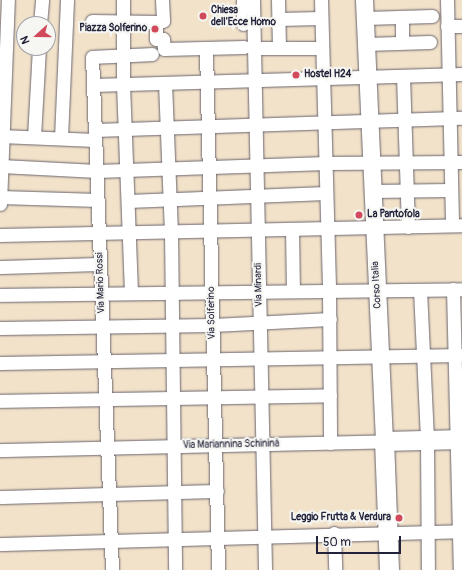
<!DOCTYPE html>
<html>
<head>
<meta charset="utf-8">
<style>
  body { margin:0 }
  #map { position:relative; width:462px; height:570px; overflow:hidden; background:#f2e2ca; font-family:Pangolin,sans-serif }
  div>[style] { position:absolute }
  [style*='--x'] { left:calc(var(--x)*1px); top:calc(var(--y)*1px); width:calc(var(--w)*1px); rotate:calc(var(--a)*1deg) }
  .roads { filter:drop-shadow(0 0 1px #6b656d) drop-shadow(0 0 1px #6b656d) }
  .minor>* { height:13px; margin:-6.5px; padding:0 6.5px; transform-origin:6.5px; border-radius:6.5px; background:#fff }
  .tertiary>* { height:17px; margin:-8.5px; padding:0 8.5px; transform-origin:8.5px; border-radius:8.5px; background:#fff }
  .secondary>* { height:19px; margin:-9.5px; padding:0 9.5px; transform-origin:9.5px; border-radius:9.5px; background:#fff }
  .dots>* { width:11px; height:11px; translate:-50% -50%; box-sizing:border-box; border:2px solid #f6f6f2; border-radius:50% }
  span { translate:-50% -50%; white-space:nowrap; text-align:center; line-height:1.15; -webkit-text-stroke:4px #f6f6f2; paint-order:stroke }
  .poi-label { font-size:10px; color:#22223b; font-weight:700 }
  .left { translate:0 -50%; text-align:left }
  .right { translate:-100% -50%; text-align:right }
  .street-label { font-size:10px; color:#22223b }
  .north { position:absolute; left:16px; top:16px; width:40px; height:40px; box-sizing:border-box; background:#f6f6f2; border:1px solid #a1a1a9; border-radius:50%; rotate:249deg; font-size:11px; font-weight:700; line-height:16px; text-align:center; color:#22223b }
  .north::after { content:''; display:block; margin:auto; width:14px; height:18px; background:#d1495b; clip-path:polygon(50% 0,100% 100%,50% 72%,0 100%) }
  .scale { position:absolute; left:316px; top:536px; width:85px; height:18px; box-sizing:border-box; border:2px solid #22223b; border-top:0; padding-left:5px; font-size:12px; line-height:14px; white-space:nowrap; color:#22223b; -webkit-text-stroke:3px #f6f6f2; paint-order:stroke }
</style>
</head>
<body>
<div id="map">
  <div class="roads">
    <div class="minor">
      <i style="--x:123;--y:0;--w:84;--a:90"></i>
      <i style="--x:123;--y:84;--w:209;--a:87.8"></i>
      <i style="--x:162;--y:0;--w:21;--a:87"></i>
      <i style="--x:243;--y:0;--w:24;--a:90"></i>
      <i style="--x:253;--y:0;--w:570;--a:88.79"></i>
      <i style="--x:278;--y:0;--w:48;--a:88.8"></i>
      <i style="--x:321;--y:0;--w:289;--a:88.4"></i>
      <i style="--x:329;--y:289;--w:154;--a:89.6"></i>
      <i style="--x:447;--y:0;--w:225;--a:88.7"></i>
      <i style="--x:402;--y:17;--w:25;--a:90"></i>
      <i style="--x:365;--y:18;--w:67;--a:-1.7"></i>
      <i style="--x:279;--y:19;--w:42;--a:-1.4"></i>
      <i style="--x:92;--y:21;--w:64;--a:0.9"></i>
      <i style="--x:156;--y:22;--w:17;--a:90"></i>
      <i style="--x:156;--y:39;--w:7;--a:0"></i>
      <i style="--x:163;--y:39;--w:10;--a:84"></i>
      <i style="--x:164;--y:49;--w:80;--a:-1.4"></i>
      <i style="--x:40;--y:24;--w:24;--a:-85"></i>
      <i style="--x:447;--y:26;--w:15;--a:0"></i>
      <i style="--x:366;--y:44;--w:64;--a:-1.8"></i>
      <i style="--x:206;--y:48;--w:522;--a:88.68"></i>
      <i style="--x:254;--y:48;--w:68;--a:0"></i>
      <i style="--x:403;--y:76;--w:151;--a:88.1"></i>
      <i style="--x:165;--y:83;--w:149;--a:87.7"></i>
      <i style="--x:171;--y:232;--w:338;--a:89.3"></i>
      <i style="--x:93;--y:85;--w:369;--a:-1.7"></i>
      <i style="--x:95;--y:130;--w:367;--a:-1.9"></i>
      <i style="--x:0;--y:136;--w:95;--a:2.4"></i>
      <i style="--x:34;--y:137;--w:89;--a:-86.8"></i>
      <i style="--x:61;--y:138;--w:138;--a:-87.5"></i>
      <i style="--x:1;--y:166;--w:96;--a:3"></i>
      <i style="--x:97;--y:171;--w:229;--a:-2"></i>
      <i style="--x:326;--y:163;--w:136;--a:-0.4"></i>
      <i style="--x:372;--y:191;--w:79;--a:-0.7"></i>
      <i style="--x:0;--y:197;--w:98;--a:1.8"></i>
      <i style="--x:128;--y:201;--w:198;--a:-2.3"></i>
      <i style="--x:0;--y:204;--w:204;--a:-87.8"></i>
      <i style="--x:292;--y:229;--w:61;--a:89.1"></i>
      <i style="--x:0;--y:235;--w:462;--a:-1.2"></i>
      <i style="--x:0;--y:267;--w:100;--a:-1.7"></i>
      <i style="--x:453;--y:289;--w:281;--a:88.6"></i>
      <i style="--x:420;--y:290;--w:150;--a:87.3"></i>
      <i style="--x:427;--y:440;--w:130;--a:89.6"></i>
      <i style="--x:0;--y:295;--w:462;--a:-0.7"></i>
      <i style="--x:0;--y:328;--w:213;--a:-0.8"></i>
      <i style="--x:213;--y:325;--w:117;--a:-2.9"></i>
      <i style="--x:0;--y:363;--w:462;--a:-1"></i>
      <i style="--x:0;--y:401;--w:330;--a:-1"></i>
      <i style="--x:0;--y:450;--w:384;--a:-1.3"></i>
      <i style="--x:0;--y:497;--w:217;--a:-1.6"></i>
      <i style="--x:334;--y:533;--w:37;--a:88"></i>
      <i style="--x:0;--y:544;--w:462;--a:-1.6"></i>
      <i style="--x:112;--y:570;--w:513;--a:-92.23"></i>
      <i style="--x:92;--y:57;--w:60;--a:-2.9"></i>
    </div>
    <div class="tertiary">
      <i style="--x:364;--y:0;--w:441;--a:87.4"></i>
    </div>
    <div class="secondary">
      <i style="--x:389;--y:570;--w:129;--a:-92.2"></i>
      <i style="--x:384;--y:441;--w:78;--a:-1.5"></i>
    </div>
  </div>
  <div class="dots">
    <i style="left:203px;top:16px;background:#d1495b"></i>
    <i style="left:155px;top:29px;background:#d1495b"></i>
    <i style="left:296px;top:75px;background:#d1495b"></i>
    <i style="left:359px;top:215px;background:#d1495b"></i>
    <i style="left:399px;top:518px;background:#d1495b"></i>
  </div>
  <div class="poi-label">
    <span class="left" style="left:211px;top:16px">Chiesa<br>dell'Ecce Homo</span>
    <span class="right" style="left:147px;top:29px">Piazza Solferino</span>
    <span class="left" style="left:304px;top:75px">Hostel H24</span>
    <span class="left" style="left:367px;top:215px">La Pantofola</span>
    <span class="right" style="left:391px;top:518px">Leggio Frutta &amp; Verdura</span>
  </div>
  <div class="street-label">
    <span style="left:101px;top:283px;rotate:-92deg">Via Mario Rossi</span>
    <span style="left:259px;top:285px;rotate:-91deg">Via Minardi</span>
    <span style="left:377px;top:285px;rotate:-93deg">Corso Italia</span>
    <span style="left:212px;top:313px;rotate:-91deg">Via Solferino</span>
    <span style="left:231px;top:445px;rotate:-1deg">Via Mariannina Schininà</span>
  </div>
  <div class="north">N</div>
  <div class="scale">50 m</div>
</div>
</body>
</html>
